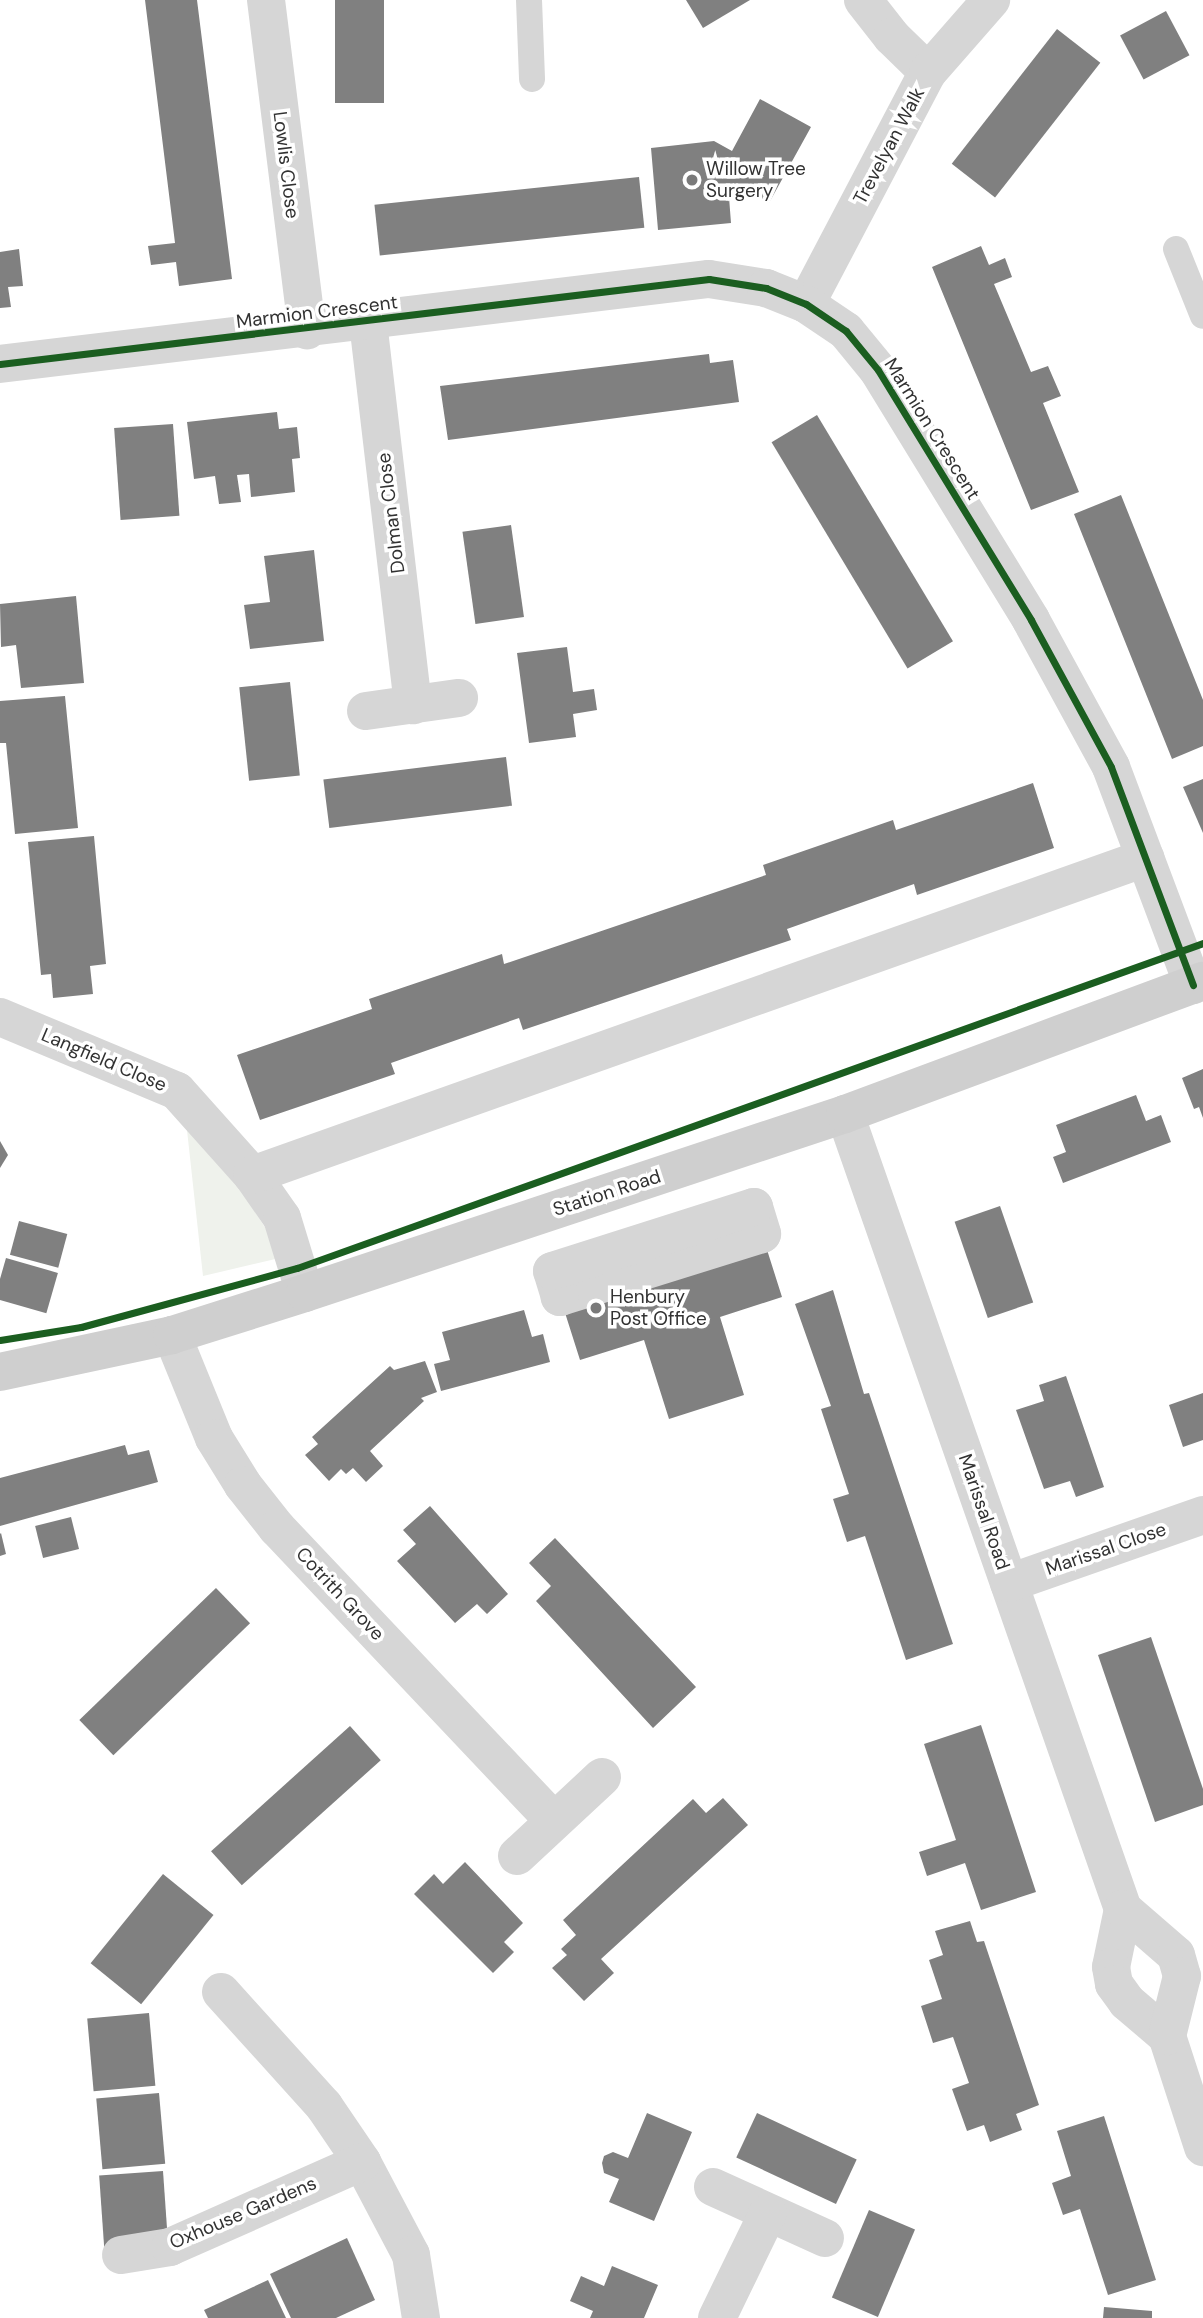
<!DOCTYPE html>
<html>
<head>
<meta charset="utf-8">
<style>
  body { margin:0 }
  #map { position:relative; width:1203px; height:2318px; overflow:hidden; background:#fff; font-family:"DM Sans",sans-serif }
  div>[style] { position:absolute }
  [style*='--x'] { left:calc(var(--x)*1px); top:calc(var(--y)*1px); width:calc(var(--w)*1px); rotate:calc(var(--a)*1deg) }
  .green>* { inset:0; background:#eff2ec }
  .building>* { inset:0; background:#808080; transform-origin:0 0 }
  .lane>* { height:26px; margin:-13px; padding:0 13px; transform-origin:13px; border-radius:13px; background:#d6d6d6 }
  .street>* { height:38px; margin:-19px; padding:0 19px; transform-origin:19px; border-radius:19px; background:#d6d6d6 }
  .secondary>* { height:38px; margin:-19px; padding:0 19px; transform-origin:19px; border-radius:19px; background:#cfcfcf }
  .cycleway>* { height:7px; margin:-3.5px; padding:0 3.5px; transform-origin:3.5px; border-radius:3.5px; background:#1b5e20 }
  .dots>* { width:19px; height:19px; translate:-50% -50%; box-sizing:border-box; border:4px solid #fff; border-radius:50% }
  span { translate:-50% -50%; white-space:nowrap; text-align:center; line-height:1.15; -webkit-text-stroke:7px #fff; paint-order:stroke }
  .street-label { font-size:19px; color:#323232 }
  .poi-label { font-size:19px; color:#323232 }
  .left { translate:0 -50%; text-align:left }
</style>
</head>
<body>
<div id="map">
  <div class="green">
    <i style="clip-path:polygon(186px 1121px,220px 1157px,284px 1257px,203px 1276px)"></i>
  </div>
  <div class="building">
    <i style="clip-path:polygon(145px 0,197px 0,232px 279px,179px 286px,176px 262px,151px 265px,148px 246px,175px 243px)"></i>
    <i style="left:335px;top:0;width:49px;height:103px"></i>
    <i style="clip-path:polygon(686px 0,750px 0,703px 28px)"></i>
    <i style="left:1166px;top:11px;width:50px;height:52px;rotate:62deg"></i>
    <i style="left:1057px;top:29px;width:55px;height:171px;rotate:38deg"></i>
    <i style="clip-path:polygon(760px 99px,811px 127px,769px 203px,742px 188px,729px 197px,731px 223px,658px 230px,651px 148px,714px 141px,732px 151px)"></i>
    <i style="left:639px;top:177px;width:51px;height:266px;rotate:84deg"></i>
    <i style="clip-path:polygon(981px 246px,989px 265px,1005px 258px,1012px 277px,994px 284px,1031px 372px,1048px 366px,1061px 396px,1043px 403px,1079px 492px,1031px 510px,932px 267px)"></i>
    <i style="clip-path:polygon(19px 249px,23px 286px,8px 287px,11px 307px,0 308px,0 252px)"></i>
    <i style="clip-path:polygon(709px 354px,710px 363px,733px 360px,739px 402px,448px 440px,440px 386px)"></i>
    <i style="clip-path:polygon(277px 412px,279px 429px,297px 427px,300px 458px,292px 459px,295px 492px,251px 497px,249px 474px,237px 475px,241px 502px,219px 504px,215px 476px,194px 479px,187px 422px)"></i>
    <i style="left:817px;top:415px;width:264px;height:53px;rotate:59deg"></i>
    <i style="left:173px;top:424px;width:92px;height:59px;rotate:86deg"></i>
    <i style="clip-path:polygon(1121px 495px,1203px 700px,1203px 746px,1172px 759px,1074px 514px)"></i>
    <i style="left:511px;top:525px;width:93px;height:49px;rotate:82deg"></i>
    <i style="clip-path:polygon(314px 550px,324px 641px,250px 649px,244px 605px,270px 602px,264px 556px)"></i>
    <i style="clip-path:polygon(76px 596px,84px 683px,21px 688px,16px 645px,1px 647px,0 604px)"></i>
    <i style="clip-path:polygon(567px 647px,573px 692px,594px 689px,597px 710px,573px 714px,576px 737px,529px 743px,517px 653px)"></i>
    <i style="left:290px;top:682px;width:94px;height:51px;rotate:84deg"></i>
    <i style="clip-path:polygon(65px 696px,78px 828px,15px 834px,6px 743px,0 743px,0 701px)"></i>
    <i style="left:506px;top:757px;width:49px;height:184px;rotate:83deg"></i>
    <i style="clip-path:polygon(1203px 779px,1203px 833px,1183px 787px)"></i>
    <i style="clip-path:polygon(1033px 783px,1054px 848px,917px 895px,914px 884px,787px 929px,791px 940px,523px 1030px,519px 1018px,391px 1063px,395px 1074px,260px 1120px,237px 1055px,372px 1009px,369px 999px,502px 954px,504px 964px,766px 875px,763px 865px,893px 820px,896px 830px)"></i>
    <i style="clip-path:polygon(94px 836px,106px 964px,90px 966px,93px 994px,53px 998px,51px 974px,41px 975px,28px 842px)"></i>
    <i style="clip-path:polygon(1203px 1069px,1203px 1118px,1199px 1107px,1194px 1109px,1182px 1078px)"></i>
    <i style="clip-path:polygon(1136px 1095px,1146px 1121px,1161px 1115px,1171px 1142px,1063px 1183px,1053px 1157px,1066px 1152px,1056px 1125px)"></i>
    <i style="clip-path:polygon(0 1141px,8px 1155px,0 1168px)"></i>
    <i style="left:1000px;top:1206px;width:102px;height:48px;rotate:71deg"></i>
    <i style="left:19px;top:1221px;width:50px;height:35px;rotate:15deg"></i>
    <i style="clip-path:polygon(762px 1234px,782px 1297px,720px 1317px,744px 1395px,669px 1419px,644px 1340px,580px 1360px,560px 1297px)"></i>
    <i style="left:6px;top:1258px;width:54px;height:42px;rotate:16deg"></i>
    <i style="clip-path:polygon(833px 1290px,864px 1394px,869px 1393px,953px 1644px,906px 1660px,865px 1536px,847px 1542px,833px 1499px,849px 1494px,821px 1409px,831px 1406px,795px 1304px)"></i>
    <i style="clip-path:polygon(524px 1310px,532px 1337px,543px 1334px,550px 1362px,441px 1391px,434px 1364px,450px 1360px,442px 1332px)"></i>
    <i style="clip-path:polygon(425px 1361px,437px 1392px,421px 1398px,424px 1401px,370px 1451px,383px 1466px,366px 1482px,353px 1468px,346px 1474px,341px 1469px,329px 1481px,305px 1455px,318px 1444px,312px 1437px,390px 1366px,394px 1370px)"></i>
    <i style="clip-path:polygon(1066px 1376px,1104px 1487px,1076px 1497px,1070px 1481px,1044px 1489px,1016px 1410px,1044px 1401px,1039px 1385px)"></i>
    <i style="clip-path:polygon(1203px 1393px,1203px 1440px,1183px 1447px,1169px 1405px)"></i>
    <i style="clip-path:polygon(125px 1445px,128px 1455px,149px 1450px,158px 1482px,0 1526px,0 1478px)"></i>
    <i style="clip-path:polygon(430px 1506px,508px 1594px,487px 1614px,477px 1604px,455px 1623px,397px 1561px,416px 1544px,403px 1530px)"></i>
    <i style="left:71px;top:1517px;width:33px;height:37px;rotate:76deg"></i>
    <i style="clip-path:polygon(1px 1533px,6px 1554px,0 1556px,0 1534px)"></i>
    <i style="clip-path:polygon(555px 1538px,696px 1687px,653px 1728px,536px 1601px,551px 1586px,529px 1563px)"></i>
    <i style="left:216px;top:1588px;width:49px;height:190px;rotate:46deg"></i>
    <i style="clip-path:polygon(1151px 1637px,1203px 1789px,1203px 1805px,1155px 1822px,1098px 1655px)"></i>
    <i style="clip-path:polygon(981px 1725px,1036px 1892px,981px 1910px,965px 1863px,927px 1876px,919px 1852px,956px 1840px,924px 1744px)"></i>
    <i style="left:350px;top:1726px;width:46px;height:187px;rotate:48deg"></i>
    <i style="clip-path:polygon(723px 1798px,748px 1825px,601px 1959px,614px 1973px,584px 2001px,552px 1968px,567px 1955px,561px 1949px,576px 1935px,563px 1920px,693px 1799px,706px 1813px)"></i>
    <i style="clip-path:polygon(465px 1862px,523px 1923px,504px 1942px,514px 1952px,493px 1973px,414px 1894px,434px 1874px,443px 1884px)"></i>
    <i style="left:163px;top:1874px;width:65px;height:115px;rotate:39deg"></i>
    <i style="clip-path:polygon(970px 1921px,977px 1942px,984px 1941px,1039px 2105px,1016px 2114px,1022px 2130px,990px 2142px,984px 2125px,967px 2131px,952px 2089px,969px 2083px,953px 2037px,933px 2043px,921px 2006px,942px 1999px,929px 1960px,943px 1955px,935px 1931px)"></i>
    <i style="left:149px;top:2013px;width:73px;height:62px;rotate:85deg"></i>
    <i style="left:159px;top:2093px;width:71px;height:63px;rotate:85deg"></i>
    <i style="clip-path:polygon(647px 2113px,692px 2132px,654px 2221px,609px 2202px,619px 2179px,604px 2173px,602px 2163px,604px 2156px,613px 2152px,628px 2158px)"></i>
    <i style="left:757px;top:2113px;width:110px;height:49px;rotate:25deg"></i>
    <i style="clip-path:polygon(1104px 2116px,1156px 2280px,1108px 2295px,1080px 2209px,1063px 2215px,1052px 2183px,1071px 2176px,1057px 2131px)"></i>
    <i style="left:163px;top:2171px;width:72px;height:64px;rotate:86deg"></i>
    <i style="left:869px;top:2210px;width:50px;height:95px;rotate:23deg"></i>
    <i style="clip-path:polygon(347px 2238px,375px 2300px,336px 2318px,291px 2318px,270px 2274px)"></i>
    <i style="clip-path:polygon(612px 2266px,658px 2285px,644px 2318px,590px 2318px,593px 2311px,570px 2301px,581px 2276px,604px 2286px)"></i>
    <i style="clip-path:polygon(268px 2280px,286px 2318px,208px 2318px,204px 2310px)"></i>
    <i style="clip-path:polygon(1104px 2307px,1152px 2311px,1152px 2318px,1103px 2318px)"></i>
  </div>
  <div class="lane">
    <i style="--x:529;--y:0;--w:79;--a:87.8"></i>
    <i style="--x:1176;--y:249;--w:72;--a:68.1"></i>
  </div>
  <div class="street">
    <i style="--x:266;--y:0;--w:333;--a:82.9"></i>
    <i style="--x:863;--y:0;--w:47;--a:51.9"></i>
    <i style="--x:892;--y:37;--w:50;--a:44.2"></i>
    <i style="--x:806;--y:304;--w:262;--a:-62.3"></i>
    <i style="--x:928;--y:72;--w:96;--a:-48.8"></i>
    <i style="--x:368;--y:322;--w:386;--a:83.3"></i>
    <i style="--x:0;--y:364;--w:714;--a:-6.84"></i>
    <i style="--x:709;--y:279;--w:58;--a:9"></i>
    <i style="--x:766;--y:288;--w:43;--a:21.8"></i>
    <i style="--x:806;--y:304;--w:48;--a:34"></i>
    <i style="--x:846;--y:331;--w:50;--a:50.6"></i>
    <i style="--x:878;--y:370;--w:293;--a:58.5"></i>
    <i style="--x:1031;--y:620;--w:167;--a:61.4"></i>
    <i style="--x:1111;--y:767;--w:233;--a:69.4"></i>
    <i style="--x:366;--y:711;--w:94;--a:-8"></i>
    <i style="--x:0;--y:1017;--w:192;--a:22.7"></i>
    <i style="--x:177;--y:1091;--w:113;--a:48.2"></i>
    <i style="--x:252;--y:1175;--w:52;--a:55.1"></i>
    <i style="--x:282;--y:1218;--w:78;--a:73"></i>
    <i style="--x:845;--y:1114;--w:842;--a:70.73"></i>
    <i style="--x:1123;--y:1909;--w:59;--a:101.7"></i>
    <i style="--x:1111;--y:1967;--w:17;--a:80"></i>
    <i style="--x:1114;--y:1984;--w:22;--a:54"></i>
    <i style="--x:1127;--y:2002;--w:52;--a:40.4"></i>
    <i style="--x:1167;--y:2036;--w:117;--a:72"></i>
    <i style="--x:252;--y:1175;--w:948;--a:-19.54"></i>
    <i style="--x:754;--y:1207;--w:28;--a:73"></i>
    <i style="--x:762;--y:1234;--w:212;--a:162.7"></i>
    <i style="--x:560;--y:1297;--w:27;--a:-107"></i>
    <i style="--x:552;--y:1271;--w:212;--a:-17.6"></i>
    <i style="--x:172;--y:1335;--w:111;--a:67.8"></i>
    <i style="--x:214;--y:1438;--w:55;--a:58.3"></i>
    <i style="--x:243;--y:1485;--w:55;--a:51.7"></i>
    <i style="--x:277;--y:1528;--w:403;--a:46.6"></i>
    <i style="--x:1009;--y:1583;--w:206;--a:-19.3"></i>
    <i style="--x:517;--y:1856;--w:116;--a:-42.9"></i>
    <i style="--x:1123;--y:1909;--w:70;--a:41"></i>
    <i style="--x:1176;--y:1955;--w:22;--a:74"></i>
    <i style="--x:1182;--y:1976;--w:62;--a:104"></i>
    <i style="--x:221;--y:1992;--w:154;--a:47.9"></i>
    <i style="--x:324;--y:2106;--w:68;--a:55.8"></i>
    <i style="--x:362;--y:2162;--w:105;--a:62.2"></i>
    <i style="--x:411;--y:2255;--w:64;--a:81"></i>
    <i style="--x:713;--y:2187;--w:123;--a:24.5"></i>
    <i style="--x:121;--y:2255;--w:50;--a:-9.3"></i>
    <i style="--x:170;--y:2247;--w:210;--a:-23.9"></i>
    <i style="--x:717;--y:2318;--w:117;--a:-64.1"></i>
  </div>
  <div class="secondary">
    <i style="--x:0;--y:1372;--w:176;--a:-12.1"></i>
    <i style="--x:172;--y:1335;--w:139;--a:-17.5"></i>
    <i style="--x:305;--y:1293;--w:569;--a:-18.34"></i>
    <i style="--x:845;--y:1114;--w:382;--a:-20.4"></i>
  </div>
  <div class="cycleway">
    <i style="--x:0;--y:364;--w:714;--a:-6.84"></i>
    <i style="--x:709;--y:279;--w:58;--a:9"></i>
    <i style="--x:766;--y:288;--w:43;--a:21.8"></i>
    <i style="--x:806;--y:304;--w:48;--a:34"></i>
    <i style="--x:846;--y:331;--w:50;--a:50.6"></i>
    <i style="--x:878;--y:370;--w:293;--a:58.5"></i>
    <i style="--x:1031;--y:620;--w:167;--a:61.4"></i>
    <i style="--x:1111;--y:767;--w:233;--a:69.4"></i>
    <i style="--x:0;--y:1340;--w:82;--a:-9.1"></i>
    <i style="--x:81;--y:1327;--w:224;--a:-15.3"></i>
    <i style="--x:297;--y:1268;--w:963;--a:-19.73"></i>
  </div>
  <div class="dots">
    <i style="left:692px;top:180px;background:#7a7a7a"></i>
    <i style="left:596px;top:1308px;background:#7a7a7a"></i>
  </div>
  <div class="street-label">
    <span style="left:889px;top:146px;rotate:-62deg">Trevelyan Walk</span>
    <span style="left:286px;top:165px;rotate:83deg">Lowlis Close</span>
    <span style="left:317px;top:312px;rotate:-7deg">Marmion Crescent</span>
    <span style="left:932px;top:429px;rotate:58deg">Marmion Crescent</span>
    <span style="left:391px;top:513px;rotate:-97deg">Dolman Close</span>
    <span style="left:104px;top:1060px;rotate:23deg">Langfield Close</span>
    <span style="left:607px;top:1193px;rotate:-18deg">Station Road</span>
    <span style="left:984px;top:1512px;rotate:71deg">Marissal Road</span>
    <span style="left:1106px;top:1549px;rotate:-19deg">Marissal Close</span>
    <span style="left:340px;top:1594px;rotate:47deg">Cotrith Grove</span>
    <span style="left:243px;top:2213px;rotate:-23deg">Oxhouse Gardens</span>
  </div>
  <div class="poi-label">
    <span class="left" style="left:706px;top:180px">Willow Tree<br>Surgery</span>
    <span class="left" style="left:610px;top:1308px">Henbury<br>Post Office</span>
  </div>
</div>
</body>
</html>
